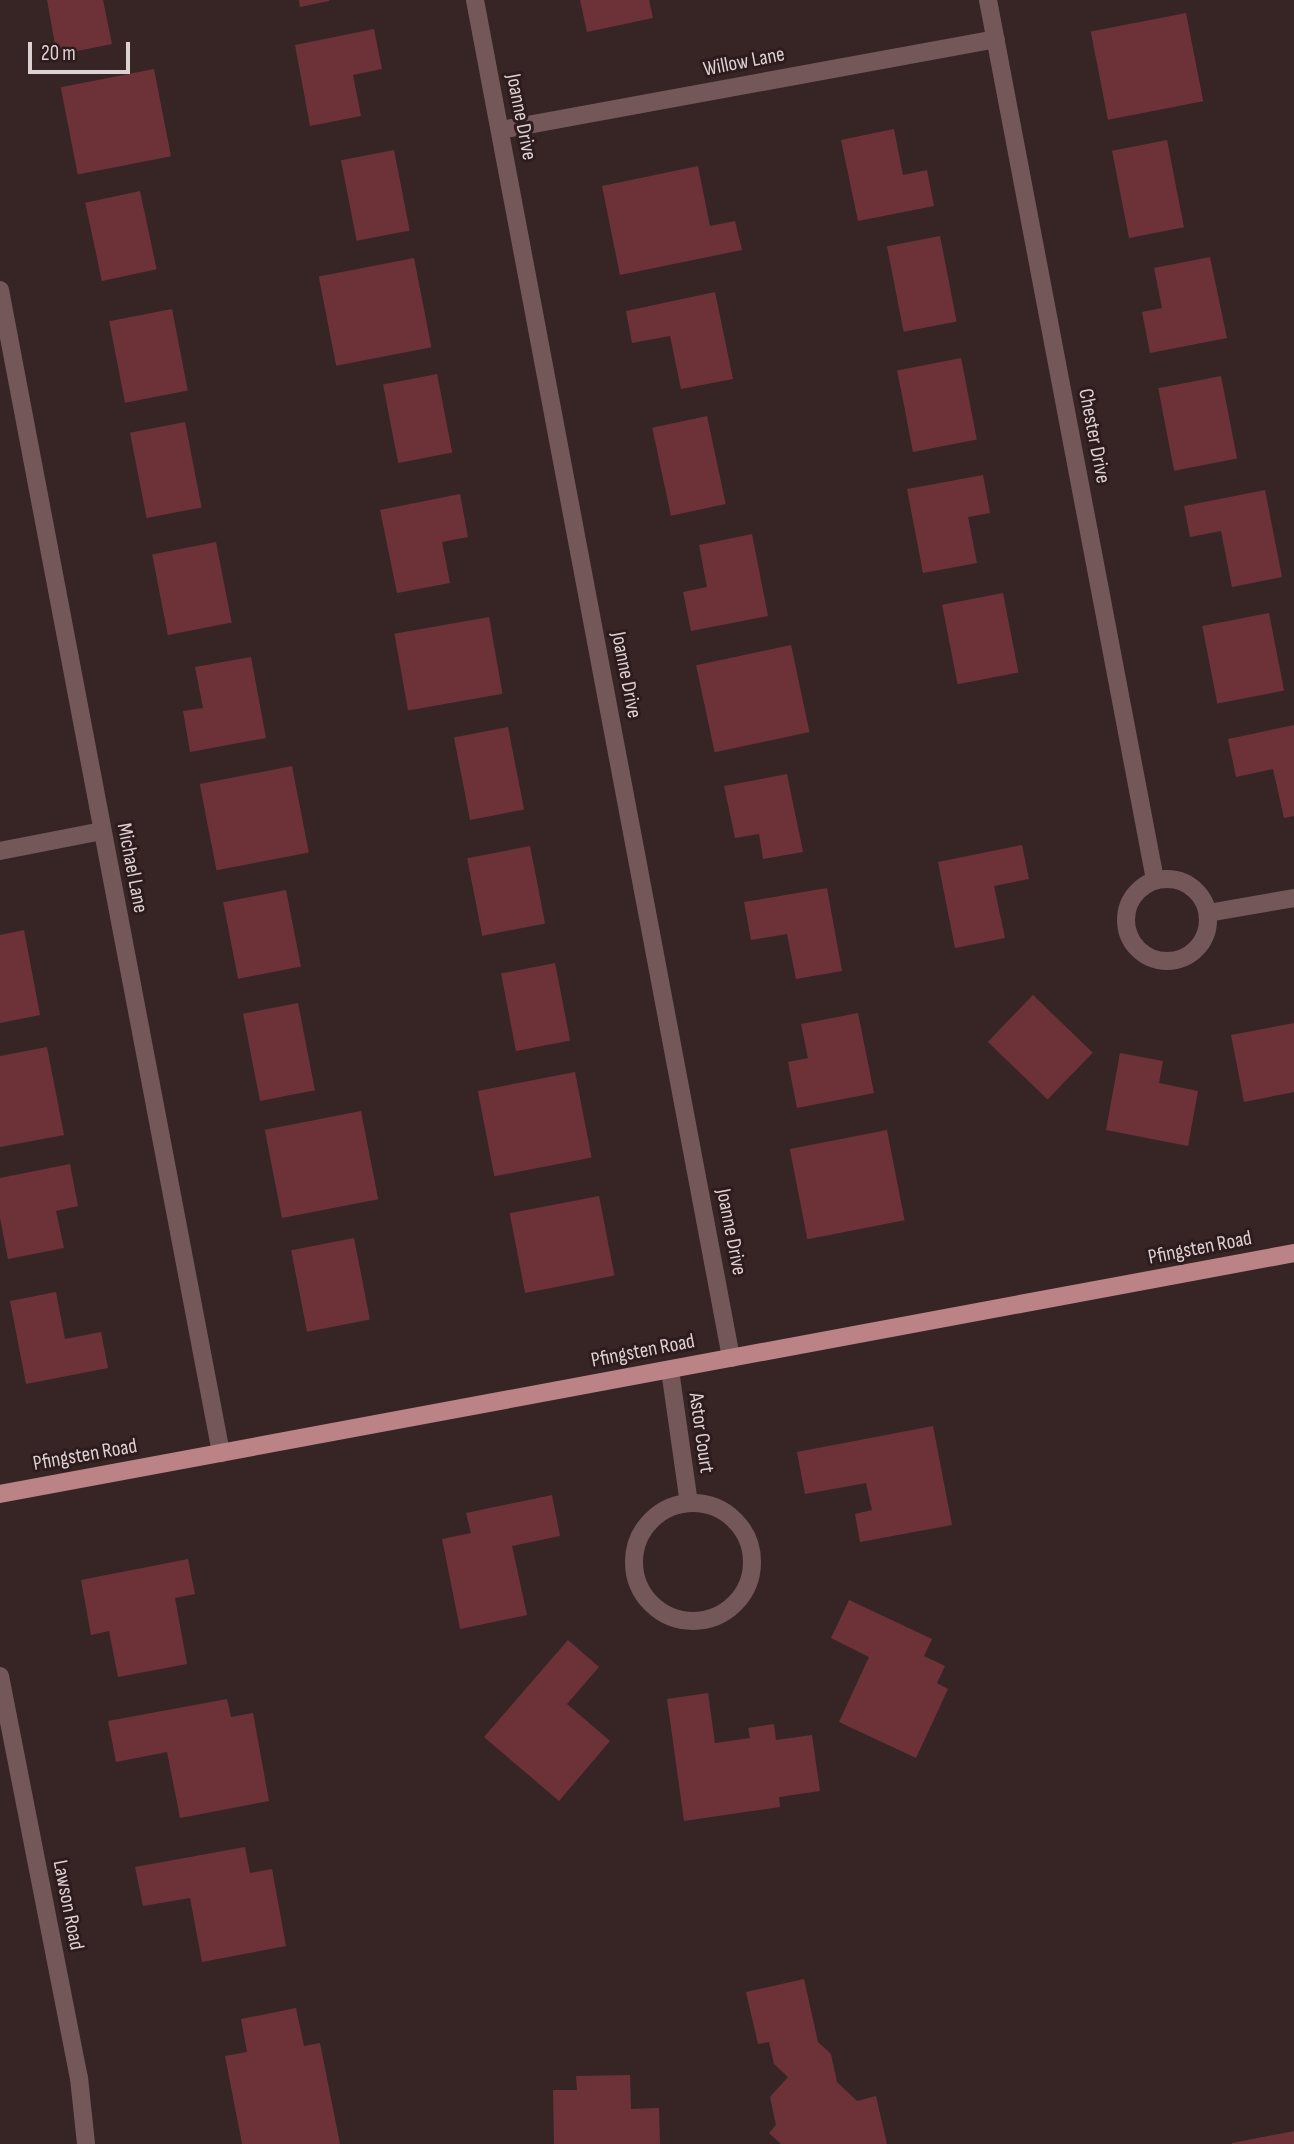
<!DOCTYPE html>
<html>
<head>
<meta charset="utf-8">
<style>
  body { margin:0 }
  #map { position:relative; width:1294px; height:2144px; overflow:hidden; background:#372526; font-family:"Sofia Sans Condensed",sans-serif }
  div>[style] { position:absolute }
  [style*='--x'] { left:calc(var(--x)*1px); top:calc(var(--y)*1px); width:calc(var(--w)*1px); rotate:calc(var(--a)*1deg) }
  .building>* { inset:0; background:#6c3238; transform-origin:0 0 }
  .minor>* { height:18px; margin:-9px; padding:0 9px; transform-origin:9px; border-radius:9px; background:#745859 }
  .minor>.ring { margin:-9px; padding:0; box-sizing:content-box; background:none; border:18px solid #745859; border-radius:50% }
  .major>* { height:18px; margin:-9px; padding:0 9px; transform-origin:9px; border-radius:9px; background:#bc8387 }
  span { translate:-50% -50%; white-space:nowrap; text-align:center; line-height:1.15; -webkit-text-stroke:6px #2d1b1d; paint-order:stroke }
  .street-label { font-size:21px; color:#ded1d2 }
  .scale { position:absolute; left:28px; top:42px; width:102px; height:32px; box-sizing:border-box; border:4px solid #ded1d2; border-top:0; padding-left:9px; font-size:21px; line-height:24px; white-space:nowrap; color:#ded1d2; -webkit-text-stroke:5px #2d1b1d; paint-order:stroke }
</style>
</head>
<body>
<div id="map">
  <div class="building">
    <i style="clip-path:polygon(47px 0,103px 0,112px 44px,57px 55px)"></i>
    <i style="clip-path:polygon(299px 0,329px 0,329px 1px,300px 7px)"></i>
    <i style="clip-path:polygon(580px 0,649px 0,653px 18px,587px 32px)"></i>
    <i style="left:1186px;top:13px;width:90px;height:97px;rotate:79deg"></i>
    <i style="clip-path:polygon(374px 29px,382px 69px,353px 75px,361px 116px,310px 126px,295px 45px)"></i>
    <i style="left:154px;top:69px;width:89px;height:95px;rotate:79deg"></i>
    <i style="clip-path:polygon(894px 129px,903px 175px,927px 170px,934px 206px,858px 221px,841px 140px)"></i>
    <i style="left:1167px;top:140px;width:89px;height:56px;rotate:79deg"></i>
    <i style="left:394px;top:150px;width:82px;height:54px;rotate:79deg"></i>
    <i style="clip-path:polygon(698px 166px,710px 226px,735px 221px,742px 250px,620px 275px,602px 186px)"></i>
    <i style="left:140px;top:191px;width:80px;height:56px;rotate:78deg"></i>
    <i style="left:940px;top:236px;width:87px;height:54px;rotate:79deg"></i>
    <i style="clip-path:polygon(1210px 257px,1227px 338px,1150px 353px,1142px 312px,1162px 308px,1154px 268px)"></i>
    <i style="left:414px;top:258px;width:91px;height:97px;rotate:79deg"></i>
    <i style="clip-path:polygon(715px 292px,733px 379px,681px 389px,670px 336px,632px 343px,626px 311px)"></i>
    <i style="left:172px;top:309px;width:83px;height:64px;rotate:79deg"></i>
    <i style="left:961px;top:358px;width:83px;height:65px;rotate:79deg"></i>
    <i style="left:437px;top:374px;width:80px;height:55px;rotate:79deg"></i>
    <i style="left:1221px;top:376px;width:84px;height:64px;rotate:79deg"></i>
    <i style="left:707px;top:416px;width:90px;height:56px;rotate:78deg"></i>
    <i style="left:185px;top:422px;width:87px;height:56px;rotate:79deg"></i>
    <i style="clip-path:polygon(983px 475px,990px 513px,968px 517px,977px 563px,923px 573px,907px 489px)"></i>
    <i style="clip-path:polygon(1265px 490px,1282px 577px,1232px 587px,1221px 531px,1190px 537px,1184px 506px)"></i>
    <i style="clip-path:polygon(460px 494px,468px 537px,442px 542px,450px 583px,397px 593px,380px 510px)"></i>
    <i style="clip-path:polygon(752px 534px,768px 616px,691px 631px,683px 592px,707px 587px,699px 545px)"></i>
    <i style="left:216px;top:542px;width:82px;height:65px;rotate:79deg"></i>
    <i style="left:1003px;top:593px;width:81px;height:62px;rotate:79deg"></i>
    <i style="left:1269px;top:613px;width:79px;height:68px;rotate:79deg"></i>
    <i style="left:489px;top:617px;width:78px;height:96px;rotate:80deg"></i>
    <i style="left:791px;top:645px;width:89px;height:97px;rotate:78deg"></i>
    <i style="clip-path:polygon(251px 657px,266px 738px,190px 752px,183px 711px,203px 708px,195px 667px)"></i>
    <i style="clip-path:polygon(1294px 725px,1294px 816px,1284px 818px,1273px 769px,1236px 777px,1228px 739px)"></i>
    <i style="left:508px;top:727px;width:84px;height:55px;rotate:79deg"></i>
    <i style="left:292px;top:766px;width:88px;height:94px;rotate:79deg"></i>
    <i style="clip-path:polygon(787px 774px,803px 852px,763px 859px,759px 834px,735px 838px,724px 786px)"></i>
    <i style="clip-path:polygon(1022px 845px,1029px 879px,994px 886px,1005px 938px,955px 948px,938px 862px)"></i>
    <i style="left:530px;top:846px;width:79px;height:64px;rotate:79deg"></i>
    <i style="clip-path:polygon(827px 888px,842px 971px,796px 979px,787px 934px,751px 940px,744px 902px)"></i>
    <i style="left:286px;top:890px;width:78px;height:64px;rotate:79deg"></i>
    <i style="clip-path:polygon(24px 930px,40px 1015px,0 1023px,0 935px)"></i>
    <i style="left:555px;top:963px;width:79px;height:55px;rotate:79deg"></i>
    <i style="left:1033px;top:995px;width:83px;height:65px;rotate:44deg"></i>
    <i style="left:298px;top:1003px;width:89px;height:56px;rotate:79deg"></i>
    <i style="clip-path:polygon(858px 1013px,874px 1093px,797px 1108px,788px 1062px,808px 1058px,801px 1024px)"></i>
    <i style="clip-path:polygon(1294px 1023px,1294px 1092px,1244px 1102px,1231px 1035px)"></i>
    <i style="clip-path:polygon(47px 1047px,64px 1135px,0 1147px,0 1056px)"></i>
    <i style="clip-path:polygon(1120px 1053px,1163px 1061px,1159px 1083px,1198px 1091px,1188px 1146px,1106px 1130px)"></i>
    <i style="left:575px;top:1072px;width:87px;height:99px;rotate:79deg"></i>
    <i style="left:361px;top:1111px;width:90px;height:98px;rotate:79deg"></i>
    <i style="left:887px;top:1130px;width:92px;height:99px;rotate:79deg"></i>
    <i style="clip-path:polygon(70px 1164px,78px 1206px,56px 1211px,64px 1248px,8px 1259px,0 1218px,0 1178px)"></i>
    <i style="left:599px;top:1196px;width:81px;height:91px;rotate:79deg"></i>
    <i style="left:354px;top:1238px;width:83px;height:64px;rotate:79deg"></i>
    <i style="clip-path:polygon(56px 1292px,65px 1339px,101px 1332px,108px 1368px,26px 1384px,10px 1301px)"></i>
    <i style="clip-path:polygon(933px 1426px,952px 1525px,860px 1542px,855px 1514px,872px 1510px,866px 1483px,805px 1494px,797px 1452px)"></i>
    <i style="clip-path:polygon(552px 1495px,560px 1536px,512px 1546px,527px 1615px,460px 1629px,442px 1539px,471px 1533px,466px 1513px)"></i>
    <i style="clip-path:polygon(188px 1559px,195px 1594px,175px 1598px,187px 1664px,118px 1677px,109px 1631px,91px 1635px,81px 1580px)"></i>
    <i style="clip-path:polygon(849px 1600px,932px 1639px,924px 1656px,945px 1666px,937px 1683px,948px 1689px,916px 1758px,839px 1722px,869px 1657px,831px 1638px)"></i>
    <i style="clip-path:polygon(568px 1640px,599px 1667px,567px 1704px,610px 1741px,559px 1801px,484px 1737px)"></i>
    <i style="clip-path:polygon(708px 1693px,715px 1743px,750px 1738px,748px 1728px,774px 1724px,776px 1740px,812px 1735px,820px 1791px,779px 1797px,780px 1807px,684px 1821px,667px 1699px)"></i>
    <i style="clip-path:polygon(227px 1699px,231px 1717px,253px 1713px,269px 1801px,180px 1818px,167px 1752px,116px 1762px,108px 1721px)"></i>
    <i style="clip-path:polygon(245px 1847px,250px 1873px,272px 1869px,286px 1946px,202px 1962px,190px 1898px,143px 1906px,135px 1867px)"></i>
    <i style="clip-path:polygon(804px 1979px,818px 2042px,831px 2054px,837px 2082px,857px 2101px,876px 2096px,887px 2144px,781px 2144px,769px 2133px,776px 2125px,770px 2097px,788px 2077px,774px 2064px,769px 2042px,758px 2044px,746px 1992px)"></i>
    <i style="clip-path:polygon(296px 2008px,304px 2046px,320px 2043px,340px 2144px,242px 2144px,225px 2056px,247px 2052px,241px 2019px)"></i>
    <i style="clip-path:polygon(630px 2075px,631px 2109px,659px 2108px,660px 2144px,554px 2144px,553px 2090px,577px 2090px,576px 2076px)"></i>
    <i style="clip-path:polygon(1294px 2131px,1294px 2144px,1232px 2144px,1232px 2143px)"></i>
  </div>
  <div class="minor">
    <i style="--x:475;--y:0;--w:1382;--a:79.32"></i>
    <i style="--x:988;--y:0;--w:896;--a:79.25"></i>
    <i style="--x:501;--y:130;--w:503;--a:-10.42"></i>
    <i style="--x:0;--y:290;--w:1184;--a:79.24"></i>
    <i style="--x:0;--y:851;--w:104;--a:-11.1"></i>
    <i class="ring" style="left:1126px;top:879px;width:64px;height:64px"></i>
    <i style="--x:1208;--y:913;--w:87;--a:-9.9"></i>
    <i style="--x:670;--y:1370;--w:134;--a:81.9"></i>
    <i class="ring" style="left:634px;top:1503px;width:100px;height:100px"></i>
    <i style="--x:0;--y:1676;--w:410;--a:78.9"></i>
    <i style="--x:79;--y:2078;--w:66;--a:83.9"></i>
  </div>
  <div class="major">
    <i style="--x:0;--y:1494;--w:1316;--a:-10.55"></i>
  </div>
  <div class="street-label">
    <span style="left:744px;top:62px;rotate:-11deg">Willow Lane</span>
    <span style="left:521px;top:117px;rotate:79deg">Joanne Drive</span>
    <span style="left:1094px;top:436px;rotate:79deg">Chester Drive</span>
    <span style="left:626px;top:675px;rotate:79deg">Joanne Drive</span>
    <span style="left:132px;top:868px;rotate:79deg">Michael Lane</span>
    <span style="left:731px;top:1232px;rotate:79deg">Joanne Drive</span>
    <span style="left:1200px;top:1248px;rotate:-11deg">Pfingsten Road</span>
    <span style="left:643px;top:1351px;rotate:-11deg">Pfingsten Road</span>
    <span style="left:701px;top:1433px;rotate:82deg">Astor Court</span>
    <span style="left:85px;top:1455px;rotate:-10deg">Pfingsten Road</span>
    <span style="left:68px;top:1905px;rotate:79deg">Lawson Road</span>
  </div>
  <div class="scale">20 m</div>
</div>
</body>
</html>
